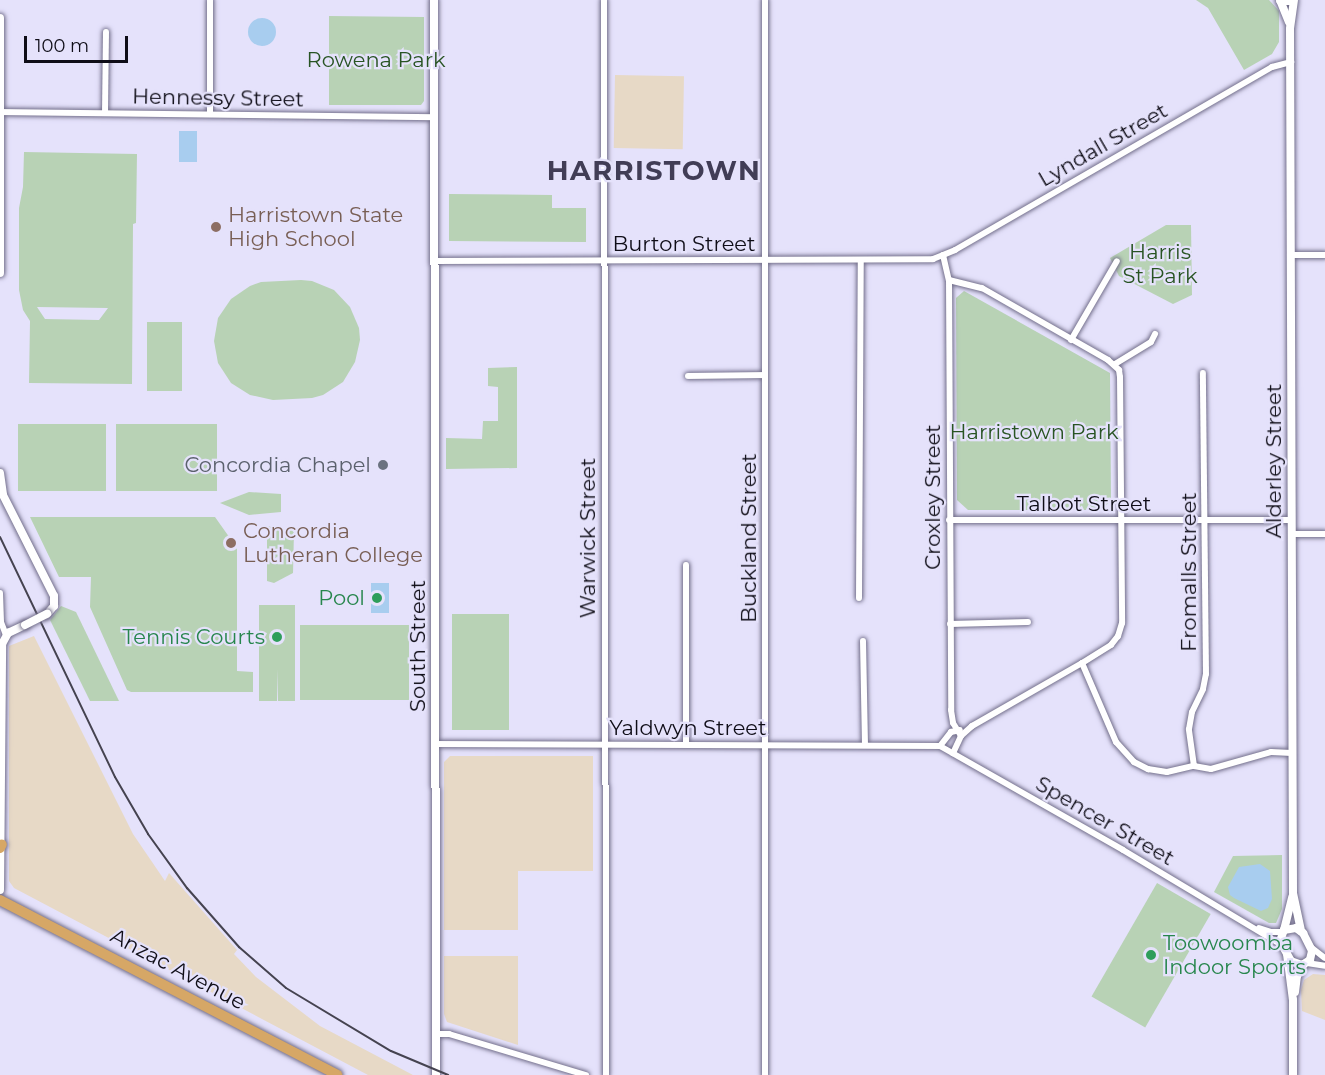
<!DOCTYPE html>
<html>
<head>
<meta charset="utf-8">
<style>
  body { margin:0 }
  #map { position:relative; width:1325px; height:1075px; overflow:hidden; background:#e5e2fb; font-family:Montserrat,sans-serif }
  div>[style] { position:absolute }
  [style*='--x'] { left:calc(var(--x)*1px); top:calc(var(--y)*1px); width:calc(var(--w)*1px); rotate:calc(var(--a)*1deg) }
  .commercial>* { inset:0; background:#e7d9c6; transform-origin:0 0 }
  .green>* { inset:0; background:#b8d2b5; transform-origin:0 0 }
  .water>* { inset:0; background:#a8cdef; transform-origin:0 0 }
  .round { border-radius:50% }
  .roads { filter:drop-shadow(0 0 2px #736f8b) drop-shadow(0 0 2px #736f8b) }
  .minor>* { height:6px; margin:-3px; padding:0 3px; transform-origin:3px; border-radius:3px; background:#fff }
  .tertiary>* { height:8px; margin:-4px; padding:0 4px; transform-origin:4px; border-radius:4px; background:#fff }
  .secondary>* { height:9px; margin:-4.5px; padding:0 4.5px; transform-origin:4.5px; border-radius:4.5px; background:#fff }
  .trunk>* { height:10px; margin:-5px; padding:0 5px; transform-origin:5px; border-radius:5px; background:#d6a766 }
  .rail>* { height:2px; margin:-1px; padding:0 1px; transform-origin:1px; border-radius:1px; background:#454350 }
  .bridges { filter:drop-shadow(0 0 2px #736f8b) drop-shadow(0 0 2px #736f8b) }
  .tertiary-bridge>* { height:8px; margin:-4px; padding:0 4px; transform-origin:4px; border-radius:4px; background:#fff }
  .dots>* { width:16px; height:16px; translate:-50% -50%; box-sizing:border-box; border:3px solid #e5e2fb; border-radius:50% }
  span { translate:-50% -50%; white-space:nowrap; text-align:center; line-height:1.15; -webkit-text-stroke:4.5px #e5e2fb; paint-order:stroke }
  .park-label { font-size:21px; color:#285423 }
  .street-label { font-size:21px; color:#0f0d17 }
  .education-label { font-size:21px; color:#785e54 }
  .left { translate:0 -50%; text-align:left }
  .worship-label { font-size:21px; color:#5b616d }
  .right { translate:-100% -50%; text-align:right }
  .leisure-label { font-size:21px; color:#27864d }
  .district-label { font-size:27px; color:#413d56; font-weight:700; letter-spacing:1.5px }
  .scale { position:absolute; left:24px; top:36px; width:104px; height:27px; box-sizing:border-box; border:3px solid #0f0d17; border-top:0; padding-left:8px; font-size:18px; line-height:21px; white-space:nowrap; color:#0f0d17; -webkit-text-stroke:4px #e5e2fb; paint-order:stroke }
</style>
</head>
<body>
<div id="map">
  <div class="commercial">
    <i style="left:615px;top:75px;width:69px;height:73px;rotate:1deg"></i>
    <i style="clip-path:polygon(34px 636px,133px 834px,165px 881px,169px 873px,237px 950px,234px 954px,256px 977px,320px 1026px,413px 1075px,368px 1075px,14px 888px,9px 881px,9px 646px)"></i>
    <i style="clip-path:polygon(450px 756px,593px 756px,593px 871px,518px 871px,518px 930px,444px 930px,444px 762px)"></i>
    <i style="clip-path:polygon(444px 956px,518px 956px,518px 1045px,447px 1022px,444px 1014px)"></i>
    <i style="clip-path:polygon(1313px 974px,1325px 975px,1325px 1020px,1302px 1011px,1301px 990px,1304px 980px)"></i>
  </div>
  <div class="green">
    <i style="clip-path:polygon(1196px 0,1269px 0,1279px 11px,1279px 42px,1272px 54px,1244px 70px,1208px 8px)"></i>
    <i style="clip-path:polygon(329px 16px,424px 17px,424px 101px,421px 105px,329px 105px)"></i>
    <i style="clip-path:polygon(evenodd,24px 152px,137px 154px,136px 223px,133px 224px,132px 384px,29px 383px,30px 321px,23px 310px,19px 290px,19px 208px,23px 187px,24px 152px,37px 307px,108px 308px,99px 320px,45px 319px,37px 307px)"></i>
    <i style="clip-path:polygon(449px 194px,552px 195px,552px 208px,586px 208px,586px 242px,449px 241px)"></i>
    <i style="clip-path:polygon(1166px 225px,1191px 225px,1192px 295px,1173px 304px,1119px 276px,1110px 258px)"></i>
    <i style="clip-path:polygon(301px 280px,312px 281px,334px 290px,350px 307px,359px 328px,360px 340px,355px 362px,343px 382px,323px 395px,312px 398px,273px 400px,250px 395px,231px 383px,218px 363px,214px 341px,218px 318px,231px 299px,250px 286px,261px 282px)"></i>
    <i style="clip-path:polygon(964px 291px,1110px 373px,1111px 500px,1102px 510px,968px 510px,957px 500px,956px 298px)"></i>
    <i style="left:147px;top:322px;width:35px;height:69px"></i>
    <i style="clip-path:polygon(517px 367px,517px 468px,446px 469px,446px 438px,482px 439px,483px 421px,498px 421px,498px 387px,488px 386px,488px 368px)"></i>
    <i style="left:18px;top:424px;width:88px;height:67px"></i>
    <i style="left:116px;top:424px;width:101px;height:67px"></i>
    <i style="clip-path:polygon(249px 492px,281px 494px,281px 512px,249px 515px,220px 503px)"></i>
    <i style="clip-path:polygon(30px 517px,215px 517px,237px 548px,237px 671px,253px 672px,253px 692px,131px 692px,127px 690px,90px 607px,91px 577px,59px 577px)"></i>
    <i style="clip-path:polygon(267px 526px,294px 531px,293px 573px,274px 583px,267px 581px)"></i>
    <i style="clip-path:polygon(259px 605px,295px 605px,295px 701px,278px 701px,278px 669px,277px 701px,259px 701px)"></i>
    <i style="clip-path:polygon(61px 606px,76px 612px,119px 701px,90px 701px,50px 620px)"></i>
    <i style="left:452px;top:614px;width:57px;height:116px"></i>
    <i style="left:300px;top:625px;width:109px;height:75px"></i>
    <i style="clip-path:polygon(1282px 855px,1282px 909px,1276px 923px,1269px 923px,1214px 892px,1233px 856px)"></i>
    <i style="left:1157px;top:883px;width:62px;height:131px;rotate:30deg"></i>
  </div>
  <div class="water">
    <i class="round" style="left:248px;top:18px;width:28px;height:28px"></i>
    <i style="left:179px;top:131px;width:18px;height:31px"></i>
    <i style="left:371px;top:583px;width:18px;height:30px"></i>
    <i style="clip-path:polygon(1260px 864px,1270px 871px,1272px 899px,1268px 908px,1261px 911px,1234px 898px,1230px 895px,1228px 887px,1239px 867px)"></i>
  </div>
  <div class="roads">
    <div class="minor">
      <i style="--x:210;--y:0;--w:114;--a:90"></i>
      <i style="--x:604;--y:0;--w:1075;--a:89.89"></i>
      <i style="--x:765;--y:0;--w:1075;--a:90"></i>
      <i style="--x:0;--y:112;--w:434;--a:0.7"></i>
      <i style="--x:105;--y:113;--w:81;--a:-89.3"></i>
      <i style="--x:943;--y:255;--w:26;--a:77"></i>
      <i style="--x:949;--y:280;--w:430;--a:89.7"></i>
      <i style="--x:951;--y:710;--w:13;--a:81"></i>
      <i style="--x:953;--y:723;--w:15;--a:58"></i>
      <i style="--x:1291;--y:255;--w:34;--a:0"></i>
      <i style="--x:434;--y:261;--w:499;--a:-0.2"></i>
      <i style="--x:933;--y:259;--w:24;--a:-22"></i>
      <i style="--x:955;--y:250;--w:366;--a:-30"></i>
      <i style="--x:1272;--y:67;--w:20;--a:-15"></i>
      <i style="--x:949;--y:280;--w:34;--a:14"></i>
      <i style="--x:982;--y:288;--w:145;--a:29.7"></i>
      <i style="--x:1108;--y:360;--w:15;--a:42"></i>
      <i style="--x:1119;--y:370;--w:7;--a:82"></i>
      <i style="--x:1120;--y:377;--w:246;--a:89.5"></i>
      <i style="--x:1122;--y:623;--w:14;--a:107"></i>
      <i style="--x:1118;--y:636;--w:11;--a:128"></i>
      <i style="--x:1111;--y:645;--w:34;--a:148"></i>
      <i style="--x:1082;--y:663;--w:127;--a:150.2"></i>
      <i style="--x:972;--y:726;--w:15;--a:138"></i>
      <i style="--x:961;--y:736;--w:19;--a:115"></i>
      <i style="--x:1071;--y:340;--w:91;--a:-59.8"></i>
      <i style="--x:1115;--y:364;--w:42;--a:-31.4"></i>
      <i style="--x:1151;--y:342;--w:9;--a:-63"></i>
      <i style="--x:688;--y:376;--w:77;--a:-0.7"></i>
      <i style="--x:949;--y:520;--w:343;--a:0"></i>
      <i style="--x:1292;--y:534;--w:33;--a:0"></i>
      <i style="--x:0;--y:593;--w:29;--a:88"></i>
      <i style="--x:1;--y:622;--w:14;--a:69"></i>
      <i style="--x:859;--y:598;--w:337;--a:-89.7"></i>
      <i style="--x:950;--y:624;--w:78;--a:-1.5"></i>
      <i style="--x:863;--y:641;--w:103;--a:88.9"></i>
      <i style="--x:1082;--y:663;--w:86;--a:66.7"></i>
      <i style="--x:1116;--y:742;--w:27;--a:48"></i>
      <i style="--x:1134;--y:762;--w:16;--a:27"></i>
      <i style="--x:1148;--y:769;--w:19;--a:9"></i>
      <i style="--x:1167;--y:772;--w:28;--a:-13"></i>
      <i style="--x:1194;--y:766;--w:17;--a:10"></i>
      <i style="--x:1211;--y:769;--w:62;--a:-15.8"></i>
      <i style="--x:1271;--y:752;--w:21;--a:3"></i>
      <i style="--x:436;--y:744;--w:504;--a:0.23"></i>
      <i style="--x:940;--y:746;--w:210;--a:29.6"></i>
      <i style="--x:1123;--y:850;--w:185;--a:30.9"></i>
      <i style="--x:686;--y:744;--w:179;--a:-90"></i>
      <i style="--x:940;--y:746;--w:18;--a:-52"></i>
      <i style="--x:951;--y:732;--w:9;--a:-13"></i>
      <i style="--x:1194;--y:766;--w:37;--a:-98"></i>
      <i style="--x:1189;--y:729;--w:17;--a:-80"></i>
      <i style="--x:1192;--y:712;--w:25;--a:-64"></i>
      <i style="--x:1203;--y:689;--w:15;--a:-79"></i>
      <i style="--x:1206;--y:674;--w:301;--a:-90.6"></i>
      <i style="--x:1259;--y:928;--w:13;--a:18"></i>
      <i style="--x:1271;--y:932;--w:12;--a:0"></i>
      <i style="--x:1312;--y:948;--w:16;--a:38"></i>
      <i style="--x:1307;--y:963;--w:18;--a:9"></i>
      <i style="--x:436;--y:1034;--w:13;--a:0"></i>
      <i style="--x:449;--y:1034;--w:143;--a:16.7"></i>
    </div>
    <div class="tertiary">
      <i style="--x:434;--y:0;--w:1075;--a:89.89"></i>
      <i style="--x:1280;--y:0;--w:24;--a:68"></i>
      <i style="--x:1294;--y:0;--w:29;--a:98"></i>
      <i style="--x:1290;--y:29;--w:864;--a:89.8"></i>
      <i style="--x:1293;--y:893;--w:39;--a:78"></i>
      <i style="--x:0;--y:18;--w:255;--a:90"></i>
      <i style="--x:0;--y:473;--w:22;--a:82"></i>
      <i style="--x:3;--y:495;--w:113;--a:63.2"></i>
      <i style="--x:54;--y:596;--w:10;--a:90"></i>
      <i style="--x:54;--y:606;--w:11;--a:131"></i>
      <i style="--x:0;--y:890;--w:246;--a:-89.5"></i>
      <i style="--x:2;--y:644;--w:13;--a:-61"></i>
      <i style="--x:8;--y:633;--w:19;--a:-25"></i>
      <i style="--x:1296;--y:928;--w:9;--a:36"></i>
      <i style="--x:1303;--y:933;--w:20;--a:63"></i>
      <i style="--x:1312;--y:951;--w:9;--a:103"></i>
      <i style="--x:1310;--y:960;--w:9;--a:148"></i>
      <i style="--x:1302;--y:965;--w:12;--a:-160"></i>
      <i style="--x:1291;--y:961;--w:23;--a:-119"></i>
      <i style="--x:1280;--y:941;--w:12;--a:-70"></i>
      <i style="--x:1284;--y:930;--w:12;--a:-9"></i>
      <i style="--x:1284;--y:930;--w:34;--a:-76"></i>
      <i style="--x:1287;--y:954;--w:46;--a:82.6"></i>
      <i style="--x:1293;--y:1000;--w:75;--a:90"></i>
      <i style="--x:1295;--y:992;--w:16;--a:-83"></i>
      <i style="--x:1297;--y:976;--w:14;--a:-60"></i>
    </div>
    <div class="secondary">
      <i style="--x:1280;--y:0;--w:12;--a:0"></i>
    </div>
    <div class="trunk">
      <i style="--x:0;--y:848;--w:4;--a:-63"></i>
      <i style="--x:0;--y:900;--w:380;--a:27.4"></i>
    </div>
  </div>
  <div class="rail">
    <i style="--x:0;--y:537;--w:266;--a:64.4"></i>
    <i style="--x:115;--y:777;--w:66;--a:59.9"></i>
    <i style="--x:148;--y:834;--w:67;--a:54.2"></i>
    <i style="--x:187;--y:888;--w:79;--a:48.6"></i>
    <i style="--x:239;--y:947;--w:62;--a:41.1"></i>
    <i style="--x:286;--y:988;--w:122;--a:31"></i>
    <i style="--x:391;--y:1051;--w:62;--a:22.8"></i>
  </div>
  <div class="bridges">
    <div class="tertiary-bridge">
      <i style="--x:25;--y:625;--w:25;--a:-27"></i>
    </div>
  </div>
  <div class="dots">
    <i style="left:216px;top:227px;background:#8d6e63"></i>
    <i style="left:383px;top:465px;background:#6b7280"></i>
    <i style="left:231px;top:543px;background:#8d6e63"></i>
    <i style="left:377px;top:598px;background:#2e9e5b"></i>
    <i style="left:277px;top:637px;background:#2e9e5b"></i>
    <i style="left:1151px;top:955px;background:#2e9e5b"></i>
  </div>
  <div class="park-label">
    <span style="left:376px;top:60px">Rowena Park</span>
    <span style="left:1160px;top:264px">Harris<br>St Park</span>
    <span style="left:1034px;top:432px">Harristown Park</span>
  </div>
  <div class="street-label">
    <span style="left:218px;top:98px;rotate:1deg">Hennessy Street</span>
    <span style="left:1103px;top:145px;rotate:-30deg">Lyndall Street</span>
    <span style="left:684px;top:244px">Burton Street</span>
    <span style="left:1274px;top:461px;rotate:-90deg">Alderley Street</span>
    <span style="left:933px;top:497px;rotate:-90deg">Croxley Street</span>
    <span style="left:1084px;top:504px">Talbot Street</span>
    <span style="left:588px;top:538px;rotate:-90deg">Warwick Street</span>
    <span style="left:749px;top:538px;rotate:-90deg">Buckland Street</span>
    <span style="left:1189px;top:572px;rotate:-90deg">Fromalls Street</span>
    <span style="left:418px;top:646px;rotate:-90deg">South Street</span>
    <span style="left:688px;top:728px">Yaldwyn Street</span>
    <span style="left:1105px;top:821px;rotate:30deg">Spencer Street</span>
    <span style="left:178px;top:969px;rotate:28deg">Anzac Avenue</span>
  </div>
  <div class="education-label">
    <span class="left" style="left:228px;top:227px">Harristown State<br>High School</span>
    <span class="left" style="left:243px;top:543px">Concordia<br>Lutheran College</span>
  </div>
  <div class="worship-label">
    <span class="right" style="left:371px;top:465px">Concordia Chapel</span>
  </div>
  <div class="leisure-label">
    <span class="right" style="left:365px;top:598px">Pool</span>
    <span class="right" style="left:265px;top:637px">Tennis Courts</span>
    <span class="left" style="left:1163px;top:955px">Toowoomba<br>Indoor Sports</span>
  </div>
  <div class="district-label">
    <span style="left:654px;top:171px">HARRISTOWN</span>
  </div>
  <div class="scale">100 m</div>
</div>
</body>
</html>
